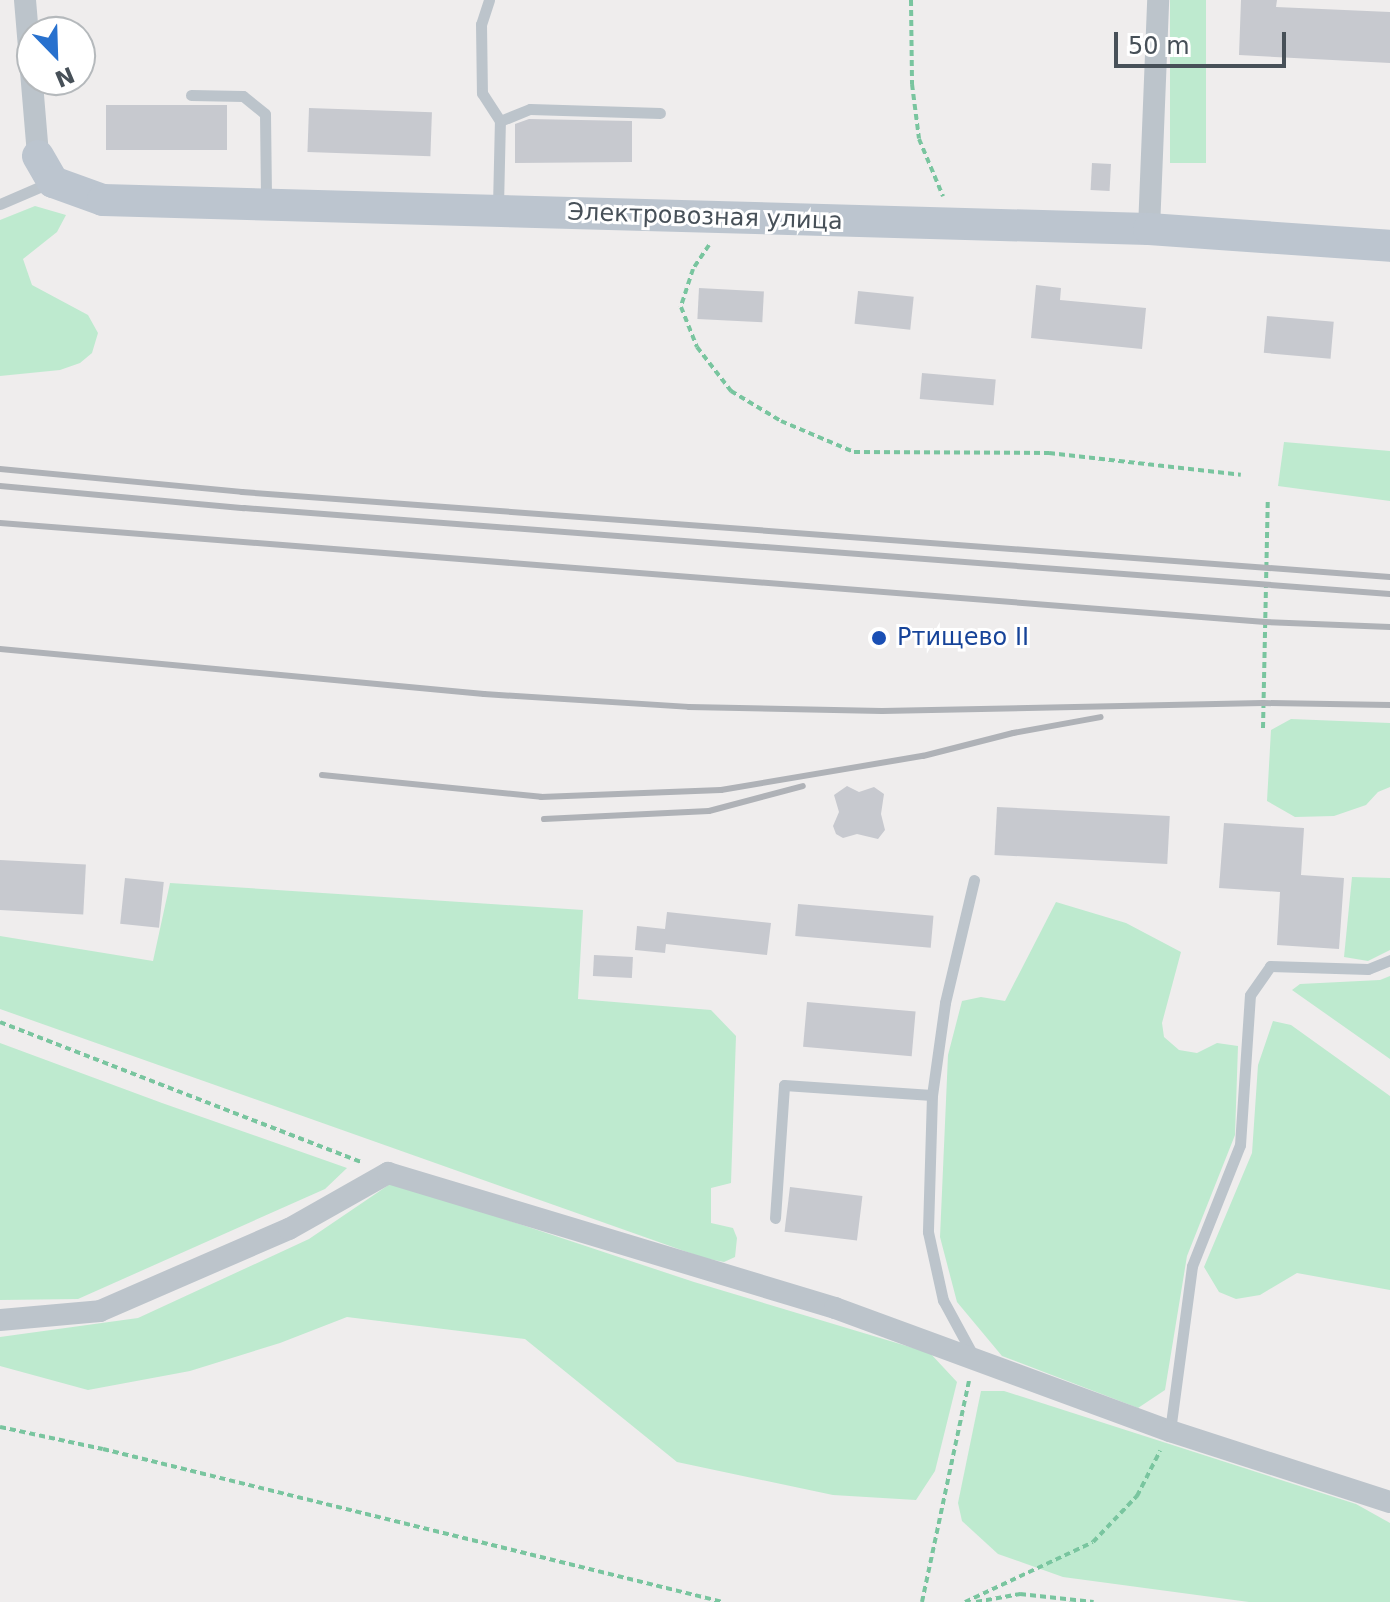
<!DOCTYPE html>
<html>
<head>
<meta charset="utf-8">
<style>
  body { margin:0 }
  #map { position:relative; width:1390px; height:1602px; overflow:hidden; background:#efeded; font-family:"DejaVu Sans",sans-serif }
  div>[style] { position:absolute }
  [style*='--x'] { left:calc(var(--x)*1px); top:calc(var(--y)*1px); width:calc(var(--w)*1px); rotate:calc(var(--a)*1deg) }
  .green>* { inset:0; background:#beeacf; transform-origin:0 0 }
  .building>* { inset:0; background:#c7c9cf; transform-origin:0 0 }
  .path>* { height:4px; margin-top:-2px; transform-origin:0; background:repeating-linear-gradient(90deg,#79c59f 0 6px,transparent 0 10px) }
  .lane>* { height:11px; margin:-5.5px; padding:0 5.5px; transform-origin:5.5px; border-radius:5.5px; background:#bcc4cb }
  .street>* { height:22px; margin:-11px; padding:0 11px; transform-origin:11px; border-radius:11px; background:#bcc4cb }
  .secondary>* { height:32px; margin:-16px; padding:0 16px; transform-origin:16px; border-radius:16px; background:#bcc5cf }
  .rail>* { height:6px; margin:-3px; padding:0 3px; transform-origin:3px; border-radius:3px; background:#afb2b7 }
  .dots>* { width:22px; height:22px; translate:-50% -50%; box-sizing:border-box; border:4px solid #fff; border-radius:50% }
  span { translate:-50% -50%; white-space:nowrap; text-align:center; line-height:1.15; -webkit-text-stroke:6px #fff; paint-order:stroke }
  .street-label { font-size:24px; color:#475058 }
  .transit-label { font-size:24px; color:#164399 }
  .left { translate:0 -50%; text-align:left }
  .north { position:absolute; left:16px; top:16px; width:80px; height:80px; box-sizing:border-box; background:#fff; border:2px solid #b5b9bc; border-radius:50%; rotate:157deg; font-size:22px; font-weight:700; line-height:32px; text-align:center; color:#475058 }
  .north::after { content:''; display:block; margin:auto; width:28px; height:36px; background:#2871ce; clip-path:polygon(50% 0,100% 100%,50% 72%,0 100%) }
  .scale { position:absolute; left:1114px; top:32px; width:172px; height:36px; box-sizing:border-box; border:4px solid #475058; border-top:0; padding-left:10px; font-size:24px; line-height:28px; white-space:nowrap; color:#475058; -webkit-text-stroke:6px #fff; paint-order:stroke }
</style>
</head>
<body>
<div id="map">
  <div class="green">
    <i style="left:1170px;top:0;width:36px;height:163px"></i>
    <i style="clip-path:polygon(35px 206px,66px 215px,57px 232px,23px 259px,32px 285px,88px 315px,98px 333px,92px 353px,80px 363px,60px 370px,0 376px,0 220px)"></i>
    <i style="clip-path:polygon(1284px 442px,1390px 451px,1390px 501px,1278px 486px)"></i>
    <i style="clip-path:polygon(1291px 719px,1390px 723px,1390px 787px,1378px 792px,1366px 805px,1334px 816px,1295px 817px,1267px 801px,1271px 730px)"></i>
    <i style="clip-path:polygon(1352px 877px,1390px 878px,1390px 950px,1368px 961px,1344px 957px)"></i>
    <i style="clip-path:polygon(170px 883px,583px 910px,578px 999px,711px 1010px,736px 1036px,731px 1183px,711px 1188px,711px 1223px,733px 1228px,737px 1238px,735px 1257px,724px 1262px,704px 1258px,0 1009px,0 936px,153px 961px)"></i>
    <i style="clip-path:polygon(1056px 902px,1126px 923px,1181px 952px,1162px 1023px,1164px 1037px,1179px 1050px,1197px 1053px,1217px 1043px,1238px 1046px,1235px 1135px,1187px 1256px,1165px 1390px,1138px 1408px,1002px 1356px,957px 1302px,940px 1237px,948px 1055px,962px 1001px,981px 997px,1005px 1001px)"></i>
    <i style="clip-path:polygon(1390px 976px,1390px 1059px,1292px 990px,1300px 984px,1380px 980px)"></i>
    <i style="clip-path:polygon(1273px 1021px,1291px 1025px,1390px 1096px,1390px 1290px,1297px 1273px,1260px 1295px,1236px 1299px,1219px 1292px,1204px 1267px,1252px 1153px,1258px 1065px)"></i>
    <i style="clip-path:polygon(0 1043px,162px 1103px,347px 1168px,325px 1189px,78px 1299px,0 1300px)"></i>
    <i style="clip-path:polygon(393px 1182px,694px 1282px,930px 1353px,957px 1382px,935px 1471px,916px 1500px,833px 1495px,677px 1462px,525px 1339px,347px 1317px,280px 1343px,190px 1371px,88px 1390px,0 1366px,0 1337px,138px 1318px,309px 1239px)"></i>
    <i style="clip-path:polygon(981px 1391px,1004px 1391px,1356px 1504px,1390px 1523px,1390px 1602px,1249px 1602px,1063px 1577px,998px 1554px,962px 1521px,958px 1503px)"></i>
  </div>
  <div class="building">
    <i style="clip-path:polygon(1241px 0,1277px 0,1276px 7px,1390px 12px,1390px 63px,1239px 55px)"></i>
    <i style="left:106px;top:105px;width:121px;height:45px"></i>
    <i style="left:309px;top:108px;width:123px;height:44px;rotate:2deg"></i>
    <i style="clip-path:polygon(529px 119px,632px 121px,632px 162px,515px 163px,515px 124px)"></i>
    <i style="left:1092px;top:163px;width:19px;height:27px;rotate:3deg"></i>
    <i style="clip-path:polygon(1036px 285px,1061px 288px,1060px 300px,1146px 308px,1142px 349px,1031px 338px)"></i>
    <i style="left:699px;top:288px;width:65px;height:31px;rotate:3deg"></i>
    <i style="left:858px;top:291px;width:56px;height:33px;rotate:6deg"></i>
    <i style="left:1267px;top:316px;width:67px;height:37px;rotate:5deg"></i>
    <i style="left:922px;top:373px;width:74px;height:26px;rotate:5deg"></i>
    <i style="clip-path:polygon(847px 786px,859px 792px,874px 787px,884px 794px,881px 814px,885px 830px,878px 839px,857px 834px,843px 838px,836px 834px,833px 826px,839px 812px,834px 795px)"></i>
    <i style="left:997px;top:807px;width:173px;height:48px;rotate:3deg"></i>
    <i style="clip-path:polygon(1224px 823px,1304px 828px,1301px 875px,1344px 878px,1339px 949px,1277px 945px,1280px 892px,1219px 888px)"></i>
    <i style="left:0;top:860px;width:86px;height:50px;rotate:3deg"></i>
    <i style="left:125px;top:878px;width:39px;height:46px;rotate:6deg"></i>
    <i style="left:798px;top:904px;width:136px;height:32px;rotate:5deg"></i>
    <i style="clip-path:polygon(667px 912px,771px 923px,767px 955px,666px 944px,665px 953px,635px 950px,637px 926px,665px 929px)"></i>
    <i style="left:594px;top:955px;width:39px;height:21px;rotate:3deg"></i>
    <i style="left:807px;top:1002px;width:109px;height:45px;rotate:5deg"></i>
    <i style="left:790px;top:1187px;width:73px;height:45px;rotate:7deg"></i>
  </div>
  <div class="path">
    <i style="--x:911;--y:0;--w:84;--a:89.3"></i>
    <i style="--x:912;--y:84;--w:55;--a:82.7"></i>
    <i style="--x:919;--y:139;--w:62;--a:67.2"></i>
    <i style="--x:709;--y:245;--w:29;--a:124"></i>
    <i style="--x:693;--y:269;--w:40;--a:108"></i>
    <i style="--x:681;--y:307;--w:43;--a:68.2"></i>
    <i style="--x:697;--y:347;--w:56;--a:52.3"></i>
    <i style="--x:731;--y:391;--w:58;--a:31"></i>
    <i style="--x:781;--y:421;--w:79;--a:23"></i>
    <i style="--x:854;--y:452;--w:195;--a:0.3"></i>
    <i style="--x:1049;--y:453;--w:193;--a:6.5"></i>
    <i style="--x:1263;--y:728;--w:230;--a:-88.8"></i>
    <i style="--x:0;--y:1022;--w:389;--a:21.2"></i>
    <i style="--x:0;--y:1427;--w:105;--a:12.1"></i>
    <i style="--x:103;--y:1449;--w:639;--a:13.86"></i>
    <i style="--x:922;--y:1602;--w:226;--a:-78"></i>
    <i style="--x:965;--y:1602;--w:141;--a:-25.1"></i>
    <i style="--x:1093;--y:1542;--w:64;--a:-46.3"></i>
    <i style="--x:1137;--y:1496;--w:51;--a:-62.9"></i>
    <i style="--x:976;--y:1602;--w:45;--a:-10.3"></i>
    <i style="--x:1020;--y:1594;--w:74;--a:6.2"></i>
  </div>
  <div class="lane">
    <i style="--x:489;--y:0;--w:25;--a:108"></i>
    <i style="--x:481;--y:24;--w:69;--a:89.2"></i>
    <i style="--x:482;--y:93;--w:33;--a:57"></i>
    <i style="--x:191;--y:95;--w:52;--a:1.1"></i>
    <i style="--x:243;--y:96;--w:28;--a:39"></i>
    <i style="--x:265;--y:114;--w:86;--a:89.3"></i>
    <i style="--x:0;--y:204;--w:56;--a:-23.3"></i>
    <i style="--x:498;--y:206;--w:85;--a:-88.7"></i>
    <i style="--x:500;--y:121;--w:32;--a:-22"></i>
    <i style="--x:530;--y:109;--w:130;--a:1.8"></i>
    <i style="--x:974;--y:880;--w:126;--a:103.3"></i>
    <i style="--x:945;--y:1003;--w:93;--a:98"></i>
    <i style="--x:932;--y:1095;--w:137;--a:91.7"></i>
    <i style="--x:928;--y:1232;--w:70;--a:77.6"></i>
    <i style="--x:943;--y:1300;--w:65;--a:61.5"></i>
    <i style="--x:775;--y:1218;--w:133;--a:-86.1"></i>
    <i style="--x:784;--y:1085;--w:148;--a:3.9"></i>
    <i style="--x:1170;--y:1431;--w:166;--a:-82.4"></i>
    <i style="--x:1192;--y:1266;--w:130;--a:-68.4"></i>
    <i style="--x:1240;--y:1145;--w:150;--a:-86.2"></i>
    <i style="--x:1250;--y:995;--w:35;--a:-55"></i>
    <i style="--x:1270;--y:966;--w:98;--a:1.8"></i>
    <i style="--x:1368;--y:969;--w:24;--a:-22"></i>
  </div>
  <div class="street">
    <i style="--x:25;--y:0;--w:157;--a:85.2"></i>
    <i style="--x:1149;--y:229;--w:229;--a:-87.7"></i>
    <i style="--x:0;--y:1320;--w:100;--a:-5.1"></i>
    <i style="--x:100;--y:1311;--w:206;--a:-23.5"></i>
    <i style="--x:289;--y:1229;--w:114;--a:-29.5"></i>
    <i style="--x:388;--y:1173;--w:467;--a:16.8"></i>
    <i style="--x:835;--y:1308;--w:357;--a:20.2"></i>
    <i style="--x:1170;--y:1431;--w:231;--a:17.9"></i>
  </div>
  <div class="secondary">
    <i style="--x:38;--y:156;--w:30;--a:60"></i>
    <i style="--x:53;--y:182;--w:53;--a:19.8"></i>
    <i style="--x:103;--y:200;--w:1046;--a:1.59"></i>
    <i style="--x:1149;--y:229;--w:242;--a:4"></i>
  </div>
  <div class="rail">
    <i style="--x:0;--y:469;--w:243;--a:5.4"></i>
    <i style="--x:242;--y:492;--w:1151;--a:4.23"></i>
    <i style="--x:0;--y:486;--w:245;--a:5.2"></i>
    <i style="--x:244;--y:508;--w:1149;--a:4.29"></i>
    <i style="--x:0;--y:523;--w:1269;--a:4.47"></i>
    <i style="--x:1265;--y:622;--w:125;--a:2.3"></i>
    <i style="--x:0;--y:649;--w:486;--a:5.3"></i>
    <i style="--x:484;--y:694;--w:205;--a:3.6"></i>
    <i style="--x:689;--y:707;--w:193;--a:1.2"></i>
    <i style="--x:882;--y:711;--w:381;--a:-1.2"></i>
    <i style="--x:1263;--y:703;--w:127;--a:0.9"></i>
    <i style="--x:322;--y:775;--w:220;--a:5.7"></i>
    <i style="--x:541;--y:797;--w:180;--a:-2.2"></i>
    <i style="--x:721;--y:790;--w:205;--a:-9.6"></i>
    <i style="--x:923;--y:756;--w:93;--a:-14.3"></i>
    <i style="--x:1013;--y:733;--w:89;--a:-10.3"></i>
    <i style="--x:544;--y:819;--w:165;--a:-2.8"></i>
    <i style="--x:709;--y:811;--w:97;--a:-14.9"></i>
  </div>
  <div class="dots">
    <i style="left:879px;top:638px;background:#1a4fb4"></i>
  </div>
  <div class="street-label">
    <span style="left:705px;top:217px;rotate:2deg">Электровозная улица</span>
  </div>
  <div class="transit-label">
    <span class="left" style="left:897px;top:638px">Ртищево II</span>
  </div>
  <div class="north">N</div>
  <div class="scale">50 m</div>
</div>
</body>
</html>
